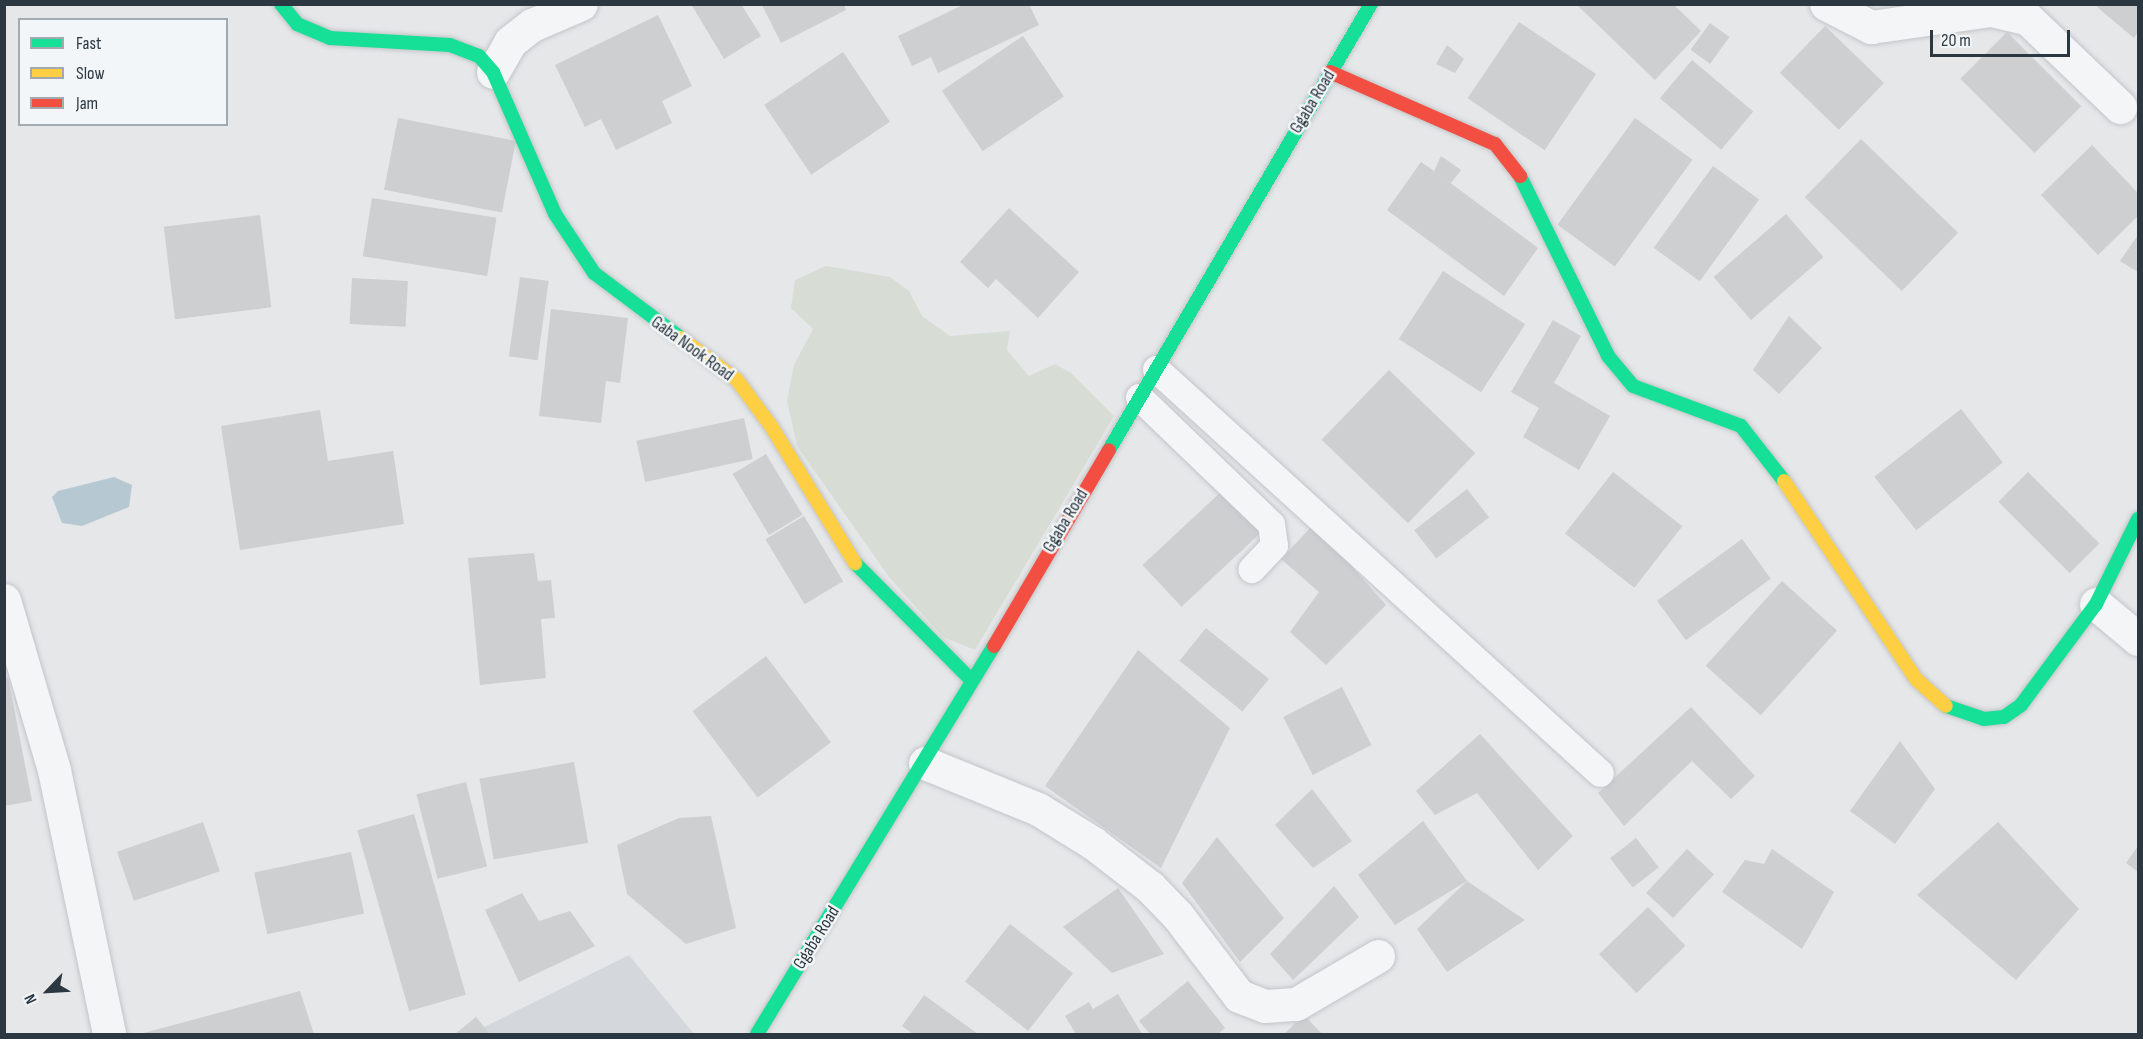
<!DOCTYPE html>
<html>
<head>
<meta charset="utf-8">
<style>
  body { margin:0 }
  #map { position:relative; width:2143px; height:1039px; overflow:hidden; background:#e5e7e9; font-family:"Sofia Sans Condensed",sans-serif }
  div>[style] { position:absolute }
  [style*='--x'] { left:calc(var(--x)*1px); top:calc(var(--y)*1px); width:calc(var(--w)*1px); rotate:calc(var(--a)*1deg) }
  .built>* { inset:0; background:#d4d7dc }
  .green>* { inset:0; background:#d7ddd5 }
  .water>* { inset:0; background:#b6c8d1 }
  .building>* { inset:0; background:#cdcfd1; transform-origin:0 0 }
  .roads { filter:drop-shadow(0 0 2px #c3c5c7) drop-shadow(0 0 2px #c3c5c7) }
  .lane>* { height:27px; margin:-13.5px; padding:0 13.5px; transform-origin:13.5px; border-radius:13.5px; background:#f4f5f6 }
  .street>* { height:33px; margin:-16.5px; padding:0 16.5px; transform-origin:16.5px; border-radius:16.5px; background:#f4f5f6 }
  .fast>* { height:14px; margin:-7px; padding:0 7px; transform-origin:7px; border-radius:7px; background:#16e098 }
  .slow>* { height:14px; margin:-7px; padding:0 7px; transform-origin:7px; border-radius:7px; background:#ffcf43 }
  .jam>* { height:14px; margin:-7px; padding:0 7px; transform-origin:7px; border-radius:7px; background:#f24e42 }
  span { translate:-50% -50%; white-space:nowrap; text-align:center; line-height:1.15; -webkit-text-stroke:5px #f3f6f8; paint-order:stroke }
  .street-label { font-size:18px; color:#2c3841 }
  .frame { position:absolute; inset:0; border:6px solid #2c3841; pointer-events:none }
  .legend { position:absolute; left:18px; top:18px; width:210px; height:108px; box-sizing:border-box; background:#f3f6f8; border:2px solid #a3aaaf; margin:0; padding:8px 10px; list-style:none; font-size:18px; color:#2c3841 }
  .legend li { display:flex; align-items:center; gap:12px; height:30px }
  .legend b { width:30px; border:2px solid #a3aaaf }
  .north { position:absolute; left:18px; top:961px; width:60px; height:60px; -webkit-text-stroke:4px #f3f6f8; paint-order:stroke; rotate:245deg; font-size:16px; font-weight:700; line-height:24px; text-align:center; color:#2c3841 }
  .north::after { content:''; display:block; margin:auto; width:21px; height:27px; background:#2c3841; clip-path:polygon(50% 0,100% 100%,50% 72%,0 100%) }
  .scale { position:absolute; left:1930px; top:30px; width:140px; height:27px; box-sizing:border-box; border:3px solid #2c3841; border-top:0; padding-left:8px; font-size:18px; line-height:21px; white-space:nowrap; color:#2c3841; -webkit-text-stroke:4px #f3f6f8; paint-order:stroke }
</style>
</head>
<body>
<div id="map">
  <div class="built">
    <i style="clip-path:polygon(629px 955px,694px 1034px,470px 1034px)"></i>
  </div>
  <div class="green">
    <i style="clip-path:polygon(826px 266px,890px 277px,909px 291px,922px 316px,950px 336px,1010px 331px,1007px 350px,1029px 376px,1055px 364px,1071px 373px,1114px 416px,975px 650px,943px 637px,889px 577px,797px 446px,787px 401px,794px 365px,813px 329px,791px 308px,795px 280px)"></i>
  </div>
  <div class="water">
    <i style="clip-path:polygon(114px 477px,132px 485px,129px 507px,82px 526px,62px 523px,52px 497px,58px 491px)"></i>
  </div>
  <div class="building">
    <i style="clip-path:polygon(691px 4px,741px 4px,761px 36px,724px 59px)"></i>
    <i style="clip-path:polygon(965px 4px,1029px 4px,1039px 25px,938px 73px,931px 57px,912px 66px,898px 36px)"></i>
    <i style="clip-path:polygon(1576px 4px,1673px 4px,1701px 31px,1655px 80px)"></i>
    <i style="clip-path:polygon(2099px 4px,2138px 4px,2138px 32px,2134px 38px,2097px 7px)"></i>
    <i style="clip-path:polygon(762px 5px,844px 5px,846px 10px,781px 43px)"></i>
    <i style="clip-path:polygon(658px 15px,692px 86px,662px 101px,672px 123px,616px 150px,601px 119px,585px 127px,555px 65px)"></i>
    <i style="left:1519px;top:22px;width:93px;height:92px;rotate:34deg"></i>
    <i style="left:1710px;top:23px;width:24px;height:33px;rotate:36deg"></i>
    <i style="left:1825px;top:26px;width:82px;height:65px;rotate:44deg"></i>
    <i style="left:2007px;top:32px;width:105px;height:66px;rotate:45deg"></i>
    <i style="left:1023px;top:36px;width:73px;height:98px;rotate:56deg"></i>
    <i style="clip-path:polygon(1447px 45px,1464px 59px,1455px 73px,1436px 64px)"></i>
    <i style="left:843px;top:52px;width:84px;height:95px;rotate:56deg"></i>
    <i style="left:1692px;top:60px;width:80px;height:50px;rotate:40deg"></i>
    <i style="left:398px;top:118px;width:120px;height:73px;rotate:11deg"></i>
    <i style="left:1635px;top:118px;width:71px;height:132px;rotate:36deg"></i>
    <i style="left:1861px;top:139px;width:135px;height:81px;rotate:44deg"></i>
    <i style="clip-path:polygon(2092px 145px,2138px 193px,2138px 216px,2098px 255px,2041px 195px)"></i>
    <i style="clip-path:polygon(1441px 156px,1461px 170px,1451px 183px,1445px 179px,1538px 248px,1504px 296px,1387px 210px,1421px 162px,1434px 171px)"></i>
    <i style="left:1713px;top:166px;width:57px;height:101px;rotate:36deg"></i>
    <i style="left:372px;top:198px;width:126px;height:59px;rotate:9deg"></i>
    <i style="clip-path:polygon(1009px 208px,1079px 272px,1038px 318px,996px 279px,988px 288px,960px 262px)"></i>
    <i style="left:1786px;top:214px;width:57px;height:96px;rotate:49deg"></i>
    <i style="left:260px;top:215px;width:93px;height:97px;rotate:83deg"></i>
    <i style="clip-path:polygon(2138px 235px,2138px 272px,2120px 261px)"></i>
    <i style="left:1443px;top:271px;width:98px;height:81px;rotate:33deg"></i>
    <i style="left:520px;top:277px;width:29px;height:80px;rotate:8deg"></i>
    <i style="left:352px;top:278px;width:56px;height:46px;rotate:3deg"></i>
    <i style="clip-path:polygon(551px 309px,628px 318px,620px 383px,606px 381px,601px 423px,539px 416px)"></i>
    <i style="clip-path:polygon(1789px 316px,1822px 348px,1779px 394px,1753px 370px)"></i>
    <i style="clip-path:polygon(1553px 320px,1581px 336px,1554px 383px,1610px 416px,1579px 470px,1523px 437px,1539px 408px,1511px 392px)"></i>
    <i style="left:1389px;top:370px;width:120px;height:97px;rotate:44deg"></i>
    <i style="left:1961px;top:409px;width:68px;height:110px;rotate:52deg"></i>
    <i style="clip-path:polygon(320px 410px,328px 461px,393px 451px,404px 524px,240px 550px,221px 426px)"></i>
    <i style="left:744px;top:418px;width:42px;height:110px;rotate:78deg"></i>
    <i style="left:766px;top:454px;width:71px;height:39px;rotate:59deg"></i>
    <i style="left:1613px;top:472px;width:88px;height:78px;rotate:38deg"></i>
    <i style="left:2028px;top:472px;width:101px;height:42px;rotate:45deg"></i>
    <i style="left:1467px;top:489px;width:36px;height:67px;rotate:52deg"></i>
    <i style="left:1223px;top:490px;width:57px;height:110px;rotate:47deg"></i>
    <i style="left:804px;top:516px;width:76px;height:45px;rotate:59deg"></i>
    <i style="clip-path:polygon(1314px 524px,1386px 605px,1326px 665px,1290px 632px,1319px 592px,1281px 559px)"></i>
    <i style="left:1742px;top:539px;width:49px;height:105px;rotate:54deg"></i>
    <i style="clip-path:polygon(534px 553px,538px 581px,551px 580px,555px 618px,541px 619px,546px 678px,480px 685px,468px 558px)"></i>
    <i style="left:1782px;top:581px;width:74px;height:114px;rotate:42deg"></i>
    <i style="left:1206px;top:628px;width:81px;height:42px;rotate:39deg"></i>
    <i style="clip-path:polygon(1138px 650px,1230px 728px,1161px 868px,1045px 786px)"></i>
    <i style="left:766px;top:656px;width:108px;height:92px;rotate:53deg"></i>
    <i style="clip-path:polygon(8px 677px,32px 801px,4px 806px,4px 678px)"></i>
    <i style="left:1342px;top:687px;width:65px;height:66px;rotate:63deg"></i>
    <i style="clip-path:polygon(1691px 707px,1755px 776px,1731px 799px,1692px 761px,1624px 826px,1598px 793px)"></i>
    <i style="clip-path:polygon(1480px 734px,1573px 836px,1538px 870px,1477px 793px,1435px 815px,1416px 791px)"></i>
    <i style="clip-path:polygon(1900px 741px,1935px 789px,1895px 844px,1850px 811px)"></i>
    <i style="left:574px;top:762px;width:82px;height:96px;rotate:80deg"></i>
    <i style="left:466px;top:782px;width:87px;height:51px;rotate:76deg"></i>
    <i style="clip-path:polygon(1312px 789px,1352px 841px,1313px 868px,1275px 825px)"></i>
    <i style="left:414px;top:814px;width:188px;height:59px;rotate:74deg"></i>
    <i style="clip-path:polygon(711px 816px,736px 928px,686px 944px,627px 894px,617px 845px,679px 818px)"></i>
    <i style="clip-path:polygon(1423px 821px,1467px 881px,1395px 925px,1358px 875px)"></i>
    <i style="left:203px;top:822px;width:52px;height:91px;rotate:71deg"></i>
    <i style="clip-path:polygon(1998px 822px,2079px 909px,2016px 980px,1917px 895px)"></i>
    <i style="clip-path:polygon(1217px 837px,1284px 918px,1240px 962px,1182px 883px)"></i>
    <i style="left:1636px;top:838px;width:37px;height:33px;rotate:52deg"></i>
    <i style="clip-path:polygon(2138px 846px,2138px 872px,2126px 863px)"></i>
    <i style="left:1687px;top:849px;width:37px;height:60px;rotate:43deg"></i>
    <i style="clip-path:polygon(1772px 849px,1834px 892px,1802px 949px,1722px 892px,1745px 860px,1764px 864px)"></i>
    <i style="left:351px;top:852px;width:63px;height:99px;rotate:78deg"></i>
    <i style="clip-path:polygon(1467px 881px,1525px 920px,1447px 972px,1417px 929px)"></i>
    <i style="clip-path:polygon(1334px 886px,1359px 917px,1293px 980px,1270px 954px)"></i>
    <i style="clip-path:polygon(1118px 888px,1164px 954px,1112px 973px,1063px 927px)"></i>
    <i style="clip-path:polygon(522px 893px,539px 921px,570px 911px,595px 946px,519px 982px,485px 910px)"></i>
    <i style="left:1648px;top:907px;width:54px;height:68px;rotate:46deg"></i>
    <i style="left:1010px;top:924px;width:80px;height:73px;rotate:38deg"></i>
    <i style="clip-path:polygon(1188px 981px,1225px 1028px,1218px 1034px,1150px 1034px,1139px 1021px)"></i>
    <i style="clip-path:polygon(300px 991px,314px 1034px,140px 1034px)"></i>
    <i style="clip-path:polygon(1118px 994px,1142px 1034px,1076px 1034px,1065px 1016px,1089px 1002px,1093px 1009px)"></i>
    <i style="clip-path:polygon(924px 995px,978px 1034px,913px 1034px,902px 1026px)"></i>
    <i style="clip-path:polygon(1304px 1015px,1322px 1034px,1284px 1034px)"></i>
    <i style="clip-path:polygon(476px 1017px,490px 1034px,455px 1034px)"></i>
  </div>
  <div class="roads">
    <div class="lane">
      <i style="--x:1156;--y:369;--w:600;--a:42.3"></i>
      <i style="--x:1139;--y:397;--w:183;--a:43.9"></i>
      <i style="--x:1271;--y:524;--w:21;--a:82"></i>
      <i style="--x:1274;--y:545;--w:33;--a:133"></i>
    </div>
    <div class="street">
      <i style="--x:1826;--y:4;--w:51;--a:27.1"></i>
      <i style="--x:1871;--y:27;--w:121;--a:-8.1"></i>
      <i style="--x:1991;--y:10;--w:37;--a:13"></i>
      <i style="--x:2027;--y:18;--w:129;--a:43.7"></i>
      <i style="--x:493;--y:72;--w:34;--a:-60"></i>
      <i style="--x:510;--y:42;--w:28;--a:-38"></i>
      <i style="--x:532;--y:25;--w:53;--a:-23.2"></i>
      <i style="--x:4;--y:600;--w:177;--a:73.6"></i>
      <i style="--x:54;--y:770;--w:270;--a:78.2"></i>
      <i style="--x:2096;--y:604;--w:55;--a:39.8"></i>
      <i style="--x:925;--y:763;--w:122;--a:22.2"></i>
      <i style="--x:1038;--y:809;--w:65;--a:31.7"></i>
      <i style="--x:1093;--y:843;--w:72;--a:37.7"></i>
      <i style="--x:1150;--y:887;--w:40;--a:46"></i>
      <i style="--x:1178;--y:916;--w:101;--a:52.7"></i>
      <i style="--x:1239;--y:996;--w:28;--a:21"></i>
      <i style="--x:1265;--y:1006;--w:31;--a:-4"></i>
      <i style="--x:1296;--y:1004;--w:95;--a:-30.3"></i>
    </div>
    <div class="fast">
      <i style="--x:281;--y:4;--w:26;--a:51"></i>
      <i style="--x:297;--y:24;--w:36;--a:23"></i>
      <i style="--x:330;--y:38;--w:120;--a:3.3"></i>
      <i style="--x:450;--y:45;--w:31;--a:21"></i>
      <i style="--x:479;--y:56;--w:21;--a:49"></i>
      <i style="--x:493;--y:72;--w:155;--a:66.4"></i>
      <i style="--x:555;--y:214;--w:71;--a:56.5"></i>
      <i style="--x:594;--y:273;--w:109;--a:36.8"></i>
      <i style="--x:1520;--y:176;--w:200;--a:63.9"></i>
      <i style="--x:1608;--y:356;--w:39;--a:50"></i>
      <i style="--x:1633;--y:386;--w:115;--a:20.3"></i>
      <i style="--x:1741;--y:426;--w:70;--a:52"></i>
      <i style="--x:1109;--y:450;--w:517;--a:-59.57"></i>
      <i style="--x:855;--y:563;--w:165;--a:45.2"></i>
      <i style="--x:1946;--y:706;--w:40;--a:18.9"></i>
      <i style="--x:1984;--y:719;--w:20;--a:-6"></i>
      <i style="--x:2004;--y:717;--w:21;--a:-35"></i>
      <i style="--x:2021;--y:705;--w:126;--a:-53.4"></i>
      <i style="--x:2096;--y:604;--w:95;--a:-63.7"></i>
      <i style="--x:757;--y:1034;--w:455;--a:-58.6"></i>
    </div>
    <div class="slow">
      <i style="--x:681;--y:338;--w:70;--a:36.9"></i>
      <i style="--x:737;--y:380;--w:57;--a:53.5"></i>
      <i style="--x:771;--y:426;--w:161;--a:58.5"></i>
      <i style="--x:1784;--y:481;--w:238;--a:56.3"></i>
      <i style="--x:1916;--y:679;--w:40;--a:42"></i>
    </div>
    <div class="jam">
      <i style="--x:1330;--y:72;--w:180;--a:23.6"></i>
      <i style="--x:1495;--y:144;--w:41;--a:52"></i>
      <i style="--x:994;--y:646;--w:227;--a:-59.6"></i>
    </div>
  </div>
  <div class="street-label">
    <span style="left:1313px;top:102px;rotate:-59deg">Ggaba Road</span>
    <span style="left:692px;top:349px;rotate:36deg">Gaba Nook Road</span>
    <span style="left:1066px;top:521px;rotate:-59deg">Ggaba Road</span>
    <span style="left:817px;top:938px;rotate:-58deg">Ggaba Road</span>
  </div>
  <div class="frame"></div>
  <ul class="legend">
  <li><b style="height:8px;background:#16e098"></b>Fast</li>
  <li><b style="height:8px;background:#ffcf43"></b>Slow</li>
  <li><b style="height:8px;background:#f24e42"></b>Jam</li>
  </ul>
  <div class="north">N</div>
  <div class="scale">20 m</div>
</div>
</body>
</html>
